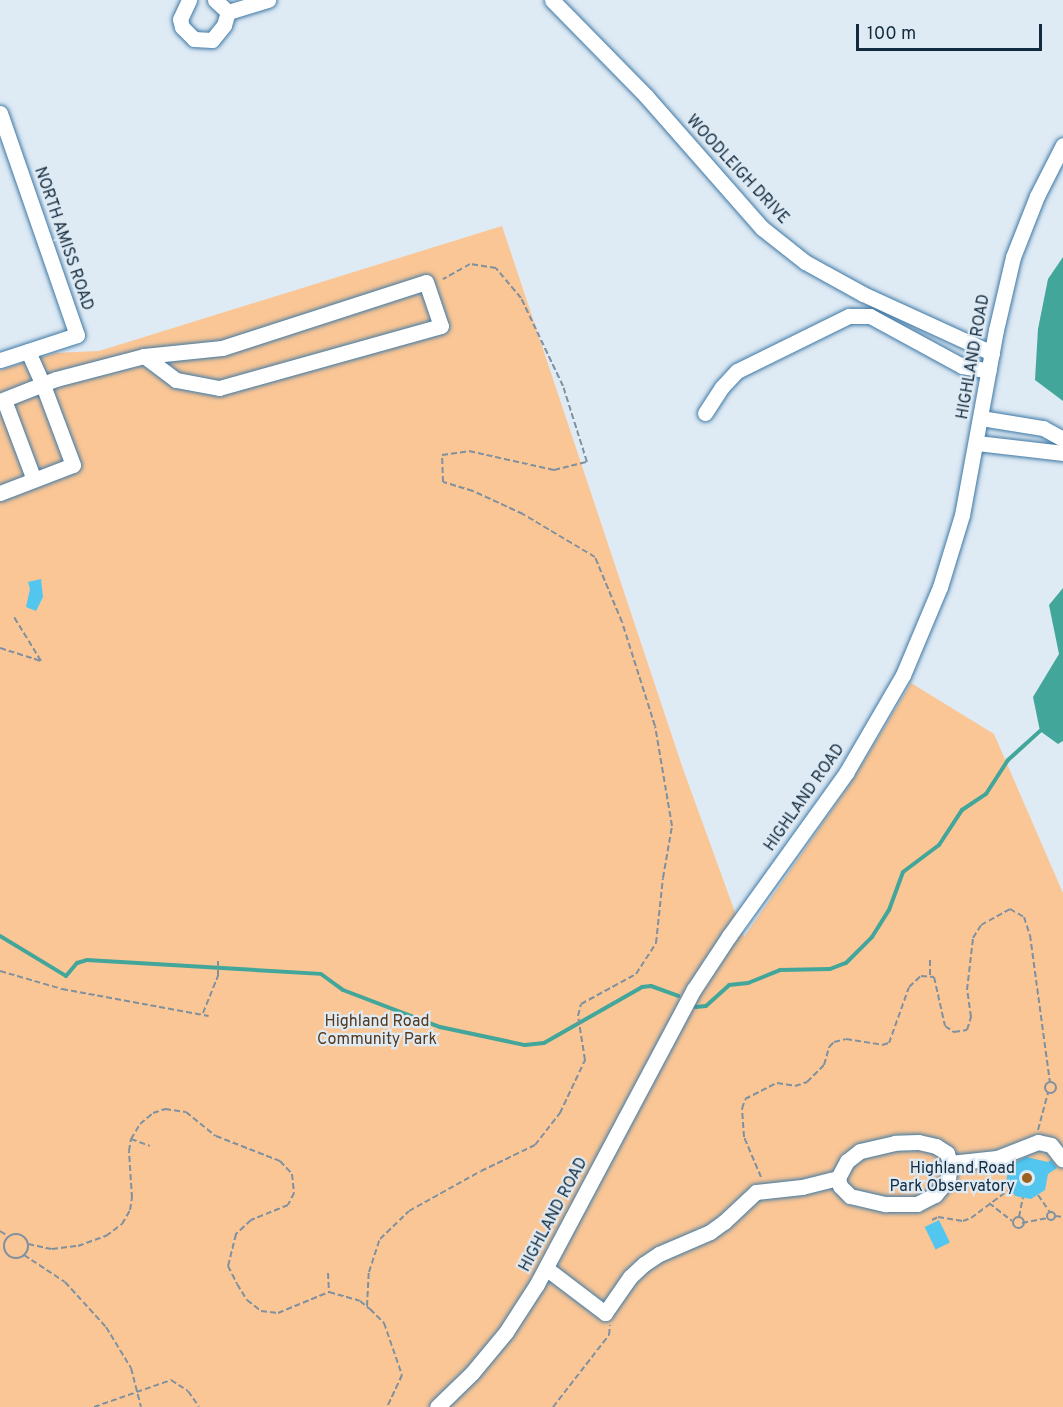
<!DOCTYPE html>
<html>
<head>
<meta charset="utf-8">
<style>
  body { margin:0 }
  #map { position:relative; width:1063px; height:1407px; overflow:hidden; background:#deeaf4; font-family:Overpass,sans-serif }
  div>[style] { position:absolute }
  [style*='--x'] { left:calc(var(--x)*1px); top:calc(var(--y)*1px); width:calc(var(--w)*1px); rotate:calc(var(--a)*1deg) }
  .green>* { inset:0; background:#fac695 }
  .water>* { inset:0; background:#42a69a }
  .stream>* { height:4px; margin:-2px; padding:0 2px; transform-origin:2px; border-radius:2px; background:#42a69a }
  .building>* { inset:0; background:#52c6ee; transform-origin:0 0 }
  .path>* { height:2px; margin-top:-1px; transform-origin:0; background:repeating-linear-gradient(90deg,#7f909f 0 6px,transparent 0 9px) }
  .path>.ring { margin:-1px; padding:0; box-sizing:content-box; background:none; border:2px solid #7f909f; border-radius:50% }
  .roads { filter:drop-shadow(0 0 2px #3e78a5) drop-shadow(0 0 2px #3e78a5) }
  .minor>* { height:15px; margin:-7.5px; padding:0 7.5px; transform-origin:7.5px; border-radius:7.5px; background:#fff }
  .dots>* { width:16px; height:16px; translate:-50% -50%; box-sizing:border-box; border:3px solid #deeaf4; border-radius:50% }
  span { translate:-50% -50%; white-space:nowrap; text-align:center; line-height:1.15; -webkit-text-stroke:4.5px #deeaf4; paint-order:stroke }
  .street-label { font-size:16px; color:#122a3d }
  .park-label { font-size:16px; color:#56391c }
  .poi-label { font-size:16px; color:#122a3d }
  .right { translate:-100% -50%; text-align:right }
  .scale { position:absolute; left:856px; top:24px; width:186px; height:27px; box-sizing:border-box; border:3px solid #122a3d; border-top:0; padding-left:8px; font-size:18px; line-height:21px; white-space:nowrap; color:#122a3d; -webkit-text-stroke:4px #deeaf4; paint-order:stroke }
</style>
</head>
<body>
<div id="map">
  <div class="green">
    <i style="clip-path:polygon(502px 226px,683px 769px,744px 937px,852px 781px,911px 683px,994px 734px,1063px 893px,1063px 1407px,0 1407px,0 370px,55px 353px,99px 351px)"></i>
  </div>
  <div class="water">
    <i style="clip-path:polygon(1063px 257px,1063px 401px,1035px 380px,1038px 329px,1048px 279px)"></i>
    <i style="clip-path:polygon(1063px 588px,1063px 741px,1058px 744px,1040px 731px,1033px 697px,1059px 654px,1049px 605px)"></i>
  </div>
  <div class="stream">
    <i style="--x:0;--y:936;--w:77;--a:31.2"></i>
    <i style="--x:66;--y:976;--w:17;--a:-50"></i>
    <i style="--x:77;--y:963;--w:10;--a:-17"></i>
    <i style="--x:87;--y:960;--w:234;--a:3.4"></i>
    <i style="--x:321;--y:974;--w:27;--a:36"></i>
    <i style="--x:343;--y:990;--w:104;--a:20.9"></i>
    <i style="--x:440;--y:1027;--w:87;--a:12"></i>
    <i style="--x:525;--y:1045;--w:19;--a:-6"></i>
    <i style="--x:544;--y:1043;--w:113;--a:-29.7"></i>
    <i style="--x:642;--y:987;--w:9;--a:-6"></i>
    <i style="--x:651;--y:986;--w:29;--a:20"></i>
    <i style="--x:696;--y:1007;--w:10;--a:-6"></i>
    <i style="--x:706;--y:1006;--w:31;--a:-42"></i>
    <i style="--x:729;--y:985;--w:19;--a:-6"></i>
    <i style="--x:748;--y:983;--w:35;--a:-22"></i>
    <i style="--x:780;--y:970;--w:50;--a:-1.1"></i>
    <i style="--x:830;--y:969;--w:17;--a:-21"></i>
    <i style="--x:846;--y:963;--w:37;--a:-45"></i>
    <i style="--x:872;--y:937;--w:32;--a:-58"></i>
    <i style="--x:889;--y:910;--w:40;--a:-69.8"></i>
    <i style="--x:903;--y:872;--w:45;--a:-36.9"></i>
    <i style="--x:939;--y:845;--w:42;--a:-56.7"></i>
    <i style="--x:962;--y:810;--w:29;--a:-34"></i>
    <i style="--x:986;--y:794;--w:40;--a:-57.1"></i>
    <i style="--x:1008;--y:760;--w:43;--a:-42.2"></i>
  </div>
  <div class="building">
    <i style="clip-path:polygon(41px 579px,43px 597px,36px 611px,26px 607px,30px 589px,28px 582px)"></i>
    <i style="clip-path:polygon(1026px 1157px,1048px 1162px,1051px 1160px,1057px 1168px,1048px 1174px,1045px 1190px,1031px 1199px,1015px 1196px,1006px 1182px,1009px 1166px)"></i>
    <i style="left:939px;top:1220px;width:25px;height:16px;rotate:64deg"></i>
  </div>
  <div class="path">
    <i style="--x:0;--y:648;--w:43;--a:17.6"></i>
    <i style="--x:41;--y:661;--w:52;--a:-121.5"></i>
    <i style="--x:930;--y:960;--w:15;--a:90"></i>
    <i style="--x:0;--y:971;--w:65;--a:16.2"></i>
    <i style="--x:62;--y:989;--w:149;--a:10.4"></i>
    <i style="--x:203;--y:1013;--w:40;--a:-68"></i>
    <i style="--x:218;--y:976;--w:17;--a:-90"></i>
    <i class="ring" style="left:1044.5px;top:1081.5px;width:9px;height:9px"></i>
    <i style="--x:1038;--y:1130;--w:39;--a:-75"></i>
    <i style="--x:131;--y:1139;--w:20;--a:20"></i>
    <i style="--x:761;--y:1177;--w:43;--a:-113"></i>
    <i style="--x:744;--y:1137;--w:28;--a:-94"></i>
    <i style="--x:742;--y:1109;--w:10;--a:-73"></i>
    <i style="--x:745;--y:1099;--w:36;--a:-27"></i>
    <i style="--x:777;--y:1083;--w:18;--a:9"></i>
    <i style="--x:795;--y:1086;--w:13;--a:-18"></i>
    <i style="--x:807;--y:1082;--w:24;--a:-45"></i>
    <i style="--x:824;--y:1065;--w:19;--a:-74"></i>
    <i style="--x:829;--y:1047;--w:7;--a:-45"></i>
    <i style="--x:834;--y:1042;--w:12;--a:-14"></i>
    <i style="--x:846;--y:1039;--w:36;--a:9"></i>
    <i style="--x:882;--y:1045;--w:7;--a:-16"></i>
    <i style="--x:889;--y:1043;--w:59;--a:-70.3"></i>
    <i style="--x:909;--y:987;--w:16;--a:-43"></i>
    <i style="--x:921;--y:976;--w:13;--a:4"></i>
    <i style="--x:934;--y:977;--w:50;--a:77.3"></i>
    <i style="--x:945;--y:1026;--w:11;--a:34"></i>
    <i style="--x:954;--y:1032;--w:13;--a:-9"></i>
    <i style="--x:967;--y:1030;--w:14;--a:-73"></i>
    <i style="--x:971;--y:1017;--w:27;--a:-98"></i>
    <i style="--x:967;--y:990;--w:52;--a:-83.4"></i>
    <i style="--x:973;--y:938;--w:15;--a:-58"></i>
    <i style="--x:981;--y:925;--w:33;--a:-29"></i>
    <i style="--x:1010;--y:909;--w:16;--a:30"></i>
    <i style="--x:1024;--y:917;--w:19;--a:72"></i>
    <i style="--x:1030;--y:935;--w:148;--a:82.3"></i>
    <i style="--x:1038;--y:1195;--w:21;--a:55"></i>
    <i style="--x:989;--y:1203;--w:29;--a:38"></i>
    <i class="ring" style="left:1047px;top:1212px;width:6px;height:6px"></i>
    <i style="--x:1055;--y:1216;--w:8;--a:7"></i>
    <i class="ring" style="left:1012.5px;top:1216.5px;width:9px;height:9px"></i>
    <i style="--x:1019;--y:1217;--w:20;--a:-79"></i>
    <i style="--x:932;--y:1220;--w:7;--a:-27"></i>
    <i style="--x:938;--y:1217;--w:25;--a:9"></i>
    <i style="--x:963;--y:1221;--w:9;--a:-21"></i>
    <i style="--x:971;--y:1218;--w:49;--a:-36.6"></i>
    <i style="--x:1022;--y:1223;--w:26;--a:-11"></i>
    <i style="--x:0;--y:1231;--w:9;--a:32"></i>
    <i class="ring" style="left:4px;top:1234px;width:22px;height:22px"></i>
    <i style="--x:28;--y:1244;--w:25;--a:12"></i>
    <i style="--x:52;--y:1249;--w:26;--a:-7"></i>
    <i style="--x:78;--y:1246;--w:30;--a:-20"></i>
    <i style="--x:106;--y:1236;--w:20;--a:-37"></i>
    <i style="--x:122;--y:1224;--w:16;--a:-60"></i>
    <i style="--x:130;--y:1210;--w:12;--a:-81"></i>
    <i style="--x:132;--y:1198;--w:47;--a:-93.7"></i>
    <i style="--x:129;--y:1151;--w:12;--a:-81"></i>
    <i style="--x:131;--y:1139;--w:17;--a:-59"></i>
    <i style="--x:140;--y:1124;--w:17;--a:-40"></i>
    <i style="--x:153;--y:1113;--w:13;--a:-18"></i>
    <i style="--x:165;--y:1109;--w:21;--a:8"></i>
    <i style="--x:186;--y:1112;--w:38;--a:39"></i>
    <i style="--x:216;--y:1136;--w:69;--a:21.3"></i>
    <i style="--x:280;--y:1161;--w:18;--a:47"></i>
    <i style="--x:292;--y:1174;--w:19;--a:84"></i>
    <i style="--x:294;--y:1193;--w:13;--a:117"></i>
    <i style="--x:288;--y:1205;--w:40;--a:158"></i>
    <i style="--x:251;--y:1220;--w:21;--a:137"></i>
    <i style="--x:236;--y:1234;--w:33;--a:104"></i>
    <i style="--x:228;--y:1266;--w:20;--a:63"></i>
    <i style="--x:237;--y:1284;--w:19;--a:58"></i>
    <i style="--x:247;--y:1300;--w:18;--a:38"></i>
    <i style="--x:261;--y:1311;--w:17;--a:7"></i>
    <i style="--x:278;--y:1313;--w:55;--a:-22.4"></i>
    <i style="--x:329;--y:1292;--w:32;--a:16"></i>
    <i style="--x:360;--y:1301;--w:13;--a:39"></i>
    <i style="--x:370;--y:1309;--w:20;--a:45"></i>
    <i style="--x:384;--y:1323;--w:55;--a:70.9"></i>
    <i style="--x:402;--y:1375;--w:35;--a:115"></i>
    <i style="--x:24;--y:1255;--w:49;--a:33.4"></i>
    <i style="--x:65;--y:1282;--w:61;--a:47.7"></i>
    <i style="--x:106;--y:1327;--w:48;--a:58.6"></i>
    <i style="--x:131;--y:1368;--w:40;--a:75.6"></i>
    <i style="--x:328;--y:1273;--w:19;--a:87"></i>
    <i style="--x:367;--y:1306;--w:34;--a:-87"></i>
    <i style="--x:369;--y:1272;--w:35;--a:-72"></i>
    <i style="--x:380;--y:1239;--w:40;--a:-44"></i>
    <i style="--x:409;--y:1211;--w:82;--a:-29.1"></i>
    <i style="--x:481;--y:1171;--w:60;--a:-25.7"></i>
    <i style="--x:535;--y:1145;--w:41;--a:-52"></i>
    <i style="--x:560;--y:1113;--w:59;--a:-64.7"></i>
    <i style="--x:585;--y:1060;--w:45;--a:-99"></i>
    <i style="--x:578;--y:1016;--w:12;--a:-76"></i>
    <i style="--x:581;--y:1004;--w:63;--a:-28.6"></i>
    <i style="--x:636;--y:974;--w:37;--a:-57"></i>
    <i style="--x:656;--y:943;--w:65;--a:-83.9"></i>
    <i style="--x:663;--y:878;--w:53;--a:-80.2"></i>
    <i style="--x:672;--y:826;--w:101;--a:-99.6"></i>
    <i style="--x:655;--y:726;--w:109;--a:-107.6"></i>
    <i style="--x:622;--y:622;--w:70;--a:-112.6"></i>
    <i style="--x:595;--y:557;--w:84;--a:-149.2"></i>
    <i style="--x:523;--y:514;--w:55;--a:-155.3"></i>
    <i style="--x:473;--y:491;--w:31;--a:-163"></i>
    <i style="--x:443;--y:482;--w:27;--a:-92"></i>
    <i style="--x:442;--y:455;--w:27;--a:-8"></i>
    <i style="--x:469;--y:451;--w:87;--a:12.6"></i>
    <i style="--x:554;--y:470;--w:34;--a:-14"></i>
    <i style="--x:587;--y:462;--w:80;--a:-107.5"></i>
    <i style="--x:563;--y:386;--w:98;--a:-115.5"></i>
    <i style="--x:521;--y:298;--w:39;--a:-130"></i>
    <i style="--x:496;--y:268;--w:26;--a:-171"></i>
    <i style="--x:470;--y:264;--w:31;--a:151"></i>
    <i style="--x:94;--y:1407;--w:82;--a:-19.3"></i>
    <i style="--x:171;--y:1380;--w:20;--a:33"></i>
    <i style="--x:188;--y:1391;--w:19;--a:55"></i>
    <i style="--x:553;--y:1407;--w:91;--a:-52.1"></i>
    <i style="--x:609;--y:1335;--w:10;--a:-84"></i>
  </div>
  <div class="roads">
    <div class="minor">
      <i style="--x:189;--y:0;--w:21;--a:115"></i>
      <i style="--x:180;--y:19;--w:8;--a:76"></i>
      <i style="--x:182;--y:27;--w:17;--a:45"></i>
      <i style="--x:194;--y:39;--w:18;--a:3"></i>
      <i style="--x:212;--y:40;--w:19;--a:-51"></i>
      <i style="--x:224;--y:25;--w:14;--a:-73"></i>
      <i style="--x:215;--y:0;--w:18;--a:43"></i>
      <i style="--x:552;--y:0;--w:134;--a:45.6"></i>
      <i style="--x:646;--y:96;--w:176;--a:48.7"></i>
      <i style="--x:762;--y:228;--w:55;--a:38.3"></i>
      <i style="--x:805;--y:262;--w:66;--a:28.9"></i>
      <i style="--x:863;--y:294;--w:142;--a:24.6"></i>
      <i style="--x:228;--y:12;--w:42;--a:-16.7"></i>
      <i style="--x:0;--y:113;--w:235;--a:70.9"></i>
      <i style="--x:77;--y:335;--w:81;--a:162"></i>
      <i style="--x:4;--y:400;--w:85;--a:69.4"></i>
      <i style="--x:0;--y:401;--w:60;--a:-21.4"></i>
      <i style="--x:56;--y:379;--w:91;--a:-14.6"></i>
      <i style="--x:144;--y:356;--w:78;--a:-5.9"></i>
      <i style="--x:222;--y:348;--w:214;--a:-17.9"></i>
      <i style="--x:426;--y:282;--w:46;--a:71.2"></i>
      <i style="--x:441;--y:326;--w:230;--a:164.4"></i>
      <i style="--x:219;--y:388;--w:44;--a:-169.5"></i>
      <i style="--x:176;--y:380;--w:40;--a:-143"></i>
      <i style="--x:705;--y:413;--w:31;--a:-57"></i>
      <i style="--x:722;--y:387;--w:22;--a:-47"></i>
      <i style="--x:737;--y:371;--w:125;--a:-26.2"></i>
      <i style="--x:849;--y:316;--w:21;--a:0"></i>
      <i style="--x:870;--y:316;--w:105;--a:28.5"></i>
      <i style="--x:962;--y:366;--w:27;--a:10"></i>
      <i style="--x:981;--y:418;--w:63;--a:9.2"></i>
      <i style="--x:1043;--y:428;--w:23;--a:29"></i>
      <i style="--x:977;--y:443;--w:87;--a:6.6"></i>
      <i style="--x:0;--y:493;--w:78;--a:-21"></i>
      <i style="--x:73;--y:465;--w:85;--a:-110.6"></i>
      <i style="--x:43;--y:385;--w:37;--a:-114"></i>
      <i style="--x:950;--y:1163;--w:47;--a:-6.1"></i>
      <i style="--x:997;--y:1158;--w:44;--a:-21.3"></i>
      <i style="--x:1038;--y:1142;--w:13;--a:13"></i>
      <i style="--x:1051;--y:1145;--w:18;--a:52"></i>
      <i style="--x:547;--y:1269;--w:73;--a:37.2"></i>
      <i style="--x:605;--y:1313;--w:44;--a:-55.2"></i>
      <i style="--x:630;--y:1277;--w:19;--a:-43"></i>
      <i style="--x:644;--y:1264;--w:18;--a:-34"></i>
      <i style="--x:659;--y:1254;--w:56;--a:-23.3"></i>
      <i style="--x:710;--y:1232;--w:17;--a:-36"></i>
      <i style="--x:724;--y:1222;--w:44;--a:-43.2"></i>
      <i style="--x:756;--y:1192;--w:46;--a:-6.2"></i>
      <i style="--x:802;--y:1187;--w:37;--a:-14"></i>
      <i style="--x:838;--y:1178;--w:8;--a:76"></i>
      <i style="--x:840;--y:1186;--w:14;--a:45"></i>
      <i style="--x:850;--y:1196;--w:37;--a:13"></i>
      <i style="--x:886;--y:1204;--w:31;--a:0"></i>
      <i style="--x:917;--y:1204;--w:20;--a:-27"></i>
      <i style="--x:935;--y:1195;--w:21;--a:-51"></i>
      <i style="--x:948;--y:1179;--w:16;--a:-83"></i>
      <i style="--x:950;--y:1163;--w:10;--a:-107"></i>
      <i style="--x:947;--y:1153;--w:13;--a:-148"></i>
      <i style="--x:936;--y:1146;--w:18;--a:-167"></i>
      <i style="--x:918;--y:1142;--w:23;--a:178"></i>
      <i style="--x:895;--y:1143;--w:36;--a:167"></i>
      <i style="--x:860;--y:1151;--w:16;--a:142"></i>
      <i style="--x:847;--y:1161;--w:19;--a:118"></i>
      <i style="--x:437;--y:1407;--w:49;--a:-44.2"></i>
      <i style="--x:472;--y:1373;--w:53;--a:-50.3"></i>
      <i style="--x:506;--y:1332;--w:57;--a:-57.1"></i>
      <i style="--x:537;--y:1284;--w:334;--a:-62"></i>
      <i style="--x:694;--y:989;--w:64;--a:-56.6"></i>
      <i style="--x:729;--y:936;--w:201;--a:-54.3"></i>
      <i style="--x:846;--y:773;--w:113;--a:-59.8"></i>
      <i style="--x:903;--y:675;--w:95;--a:-67.2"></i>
      <i style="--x:940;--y:587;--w:75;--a:-73"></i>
      <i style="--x:962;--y:515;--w:188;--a:-79.6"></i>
      <i style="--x:996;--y:330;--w:75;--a:-76.9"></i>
      <i style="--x:1013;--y:257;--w:66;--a:-68.5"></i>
      <i style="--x:1037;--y:196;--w:57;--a:-63"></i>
    </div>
  </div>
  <div class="dots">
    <i style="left:1027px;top:1178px;background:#9b6120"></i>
  </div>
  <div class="street-label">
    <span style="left:737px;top:170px;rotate:47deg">WOODLEIGH DRIVE</span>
    <span style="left:63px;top:239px;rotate:71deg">NORTH AMISS ROAD</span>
    <span style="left:974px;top:357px;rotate:-80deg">HIGHLAND ROAD</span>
    <span style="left:805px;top:798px;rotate:-55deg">HIGHLAND ROAD</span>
    <span style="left:554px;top:1215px;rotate:-62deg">HIGHLAND ROAD</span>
  </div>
  <div class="park-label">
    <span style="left:377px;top:1031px">Highland Road<br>Community Park</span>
  </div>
  <div class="poi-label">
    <span class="right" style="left:1015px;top:1178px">Highland Road<br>Park Observatory</span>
  </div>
  <div class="scale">100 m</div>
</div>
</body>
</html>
